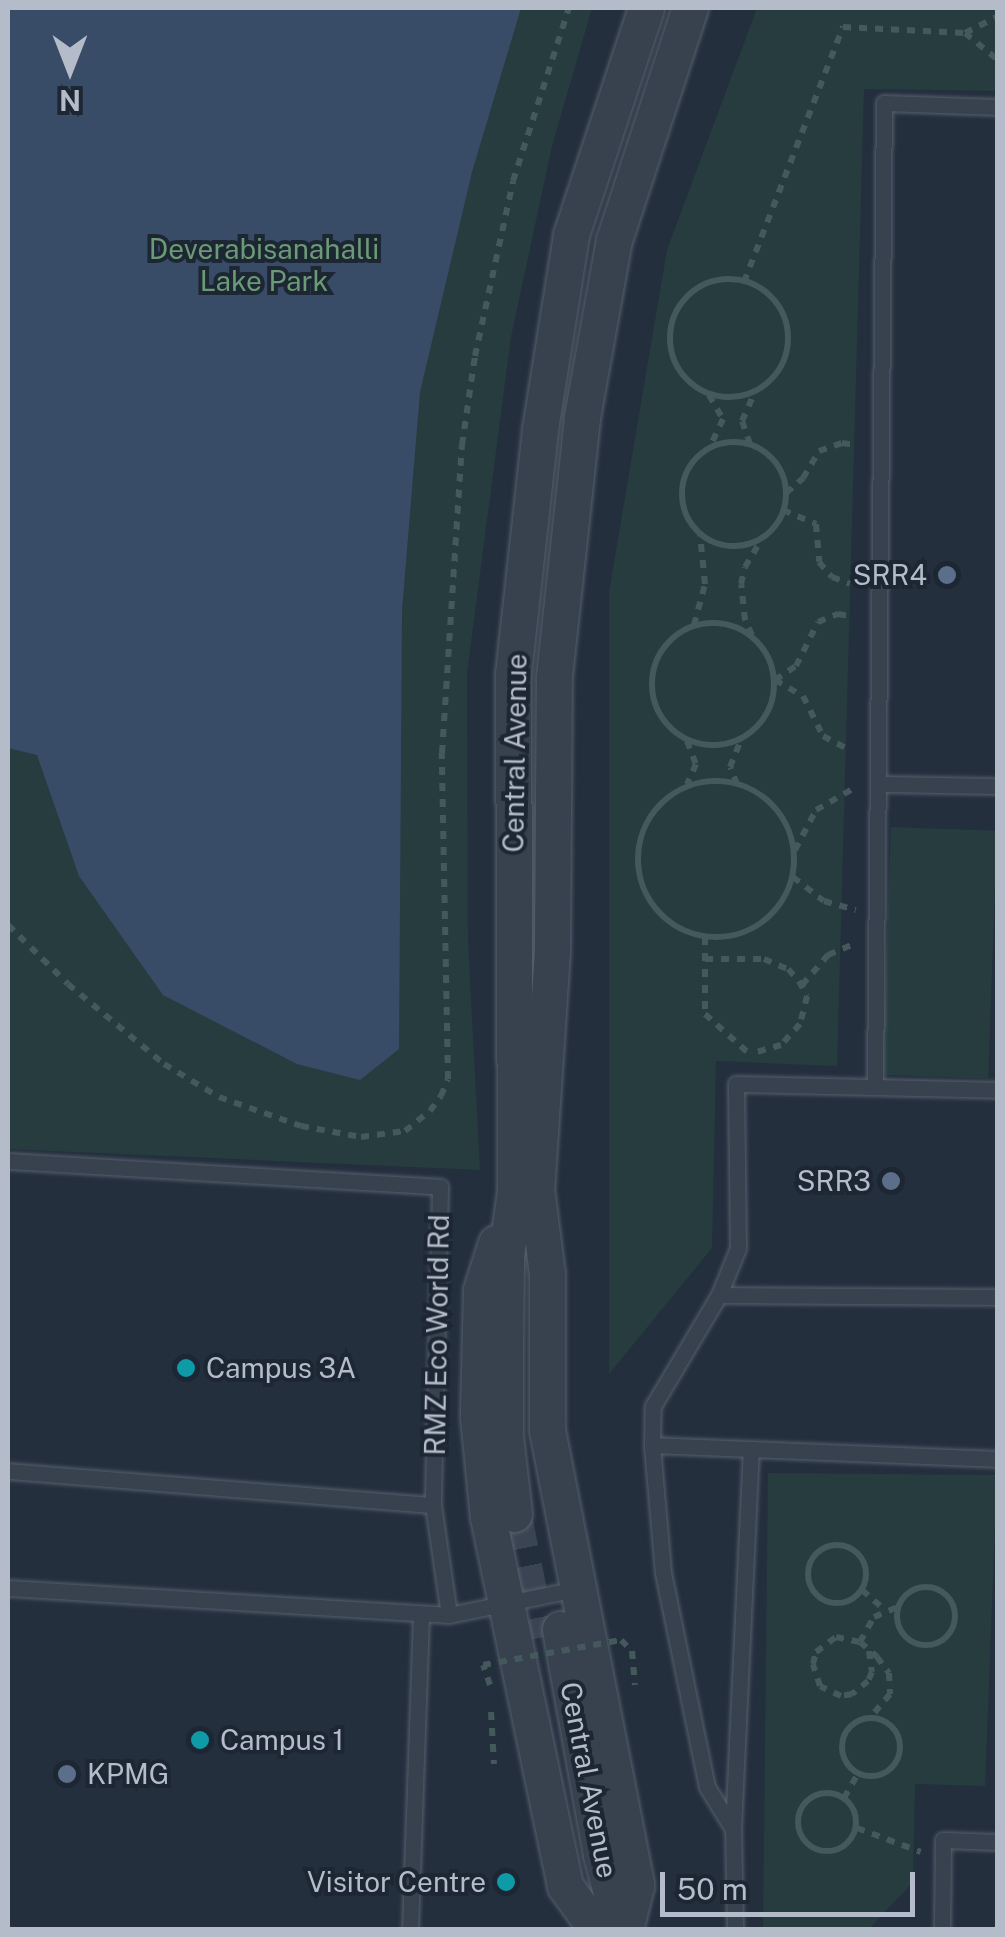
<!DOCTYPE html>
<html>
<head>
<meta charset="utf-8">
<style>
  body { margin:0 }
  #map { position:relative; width:1005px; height:1937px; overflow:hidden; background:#242f3e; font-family:"Public Sans",sans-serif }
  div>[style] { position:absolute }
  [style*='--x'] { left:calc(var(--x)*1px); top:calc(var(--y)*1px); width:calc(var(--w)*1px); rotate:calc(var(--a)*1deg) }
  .green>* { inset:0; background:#263c3f; transform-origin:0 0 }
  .water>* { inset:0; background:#394c67 }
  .tertiary-tunnel>* { height:35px; margin-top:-17.5px; transform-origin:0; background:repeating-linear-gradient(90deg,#3a4453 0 35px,transparent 0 53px) }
  .path>* { height:6px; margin-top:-3px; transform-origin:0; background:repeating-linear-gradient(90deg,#44595c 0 8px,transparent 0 16px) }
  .path>.ring { margin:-3px; padding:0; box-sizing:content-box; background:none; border:6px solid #44595c; border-radius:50% }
  .roads { filter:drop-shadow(0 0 2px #565f6c) drop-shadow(0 0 2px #565f6c) }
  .service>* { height:15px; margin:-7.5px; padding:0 7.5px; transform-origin:7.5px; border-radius:7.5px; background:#38414e }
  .tertiary>* { height:35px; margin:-17.5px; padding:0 17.5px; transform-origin:17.5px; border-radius:17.5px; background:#38414e }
  .path-bridge>* { height:6px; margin-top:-3px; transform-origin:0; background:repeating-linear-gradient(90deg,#44595c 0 8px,transparent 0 16px) }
  .dots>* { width:28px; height:28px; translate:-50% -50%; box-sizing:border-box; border:5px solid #1d2633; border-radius:50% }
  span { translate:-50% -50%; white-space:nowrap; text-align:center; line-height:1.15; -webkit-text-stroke:8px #1d2633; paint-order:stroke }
  .park-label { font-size:28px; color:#6b9a76 }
  .poi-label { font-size:28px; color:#b4bcc9 }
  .right { translate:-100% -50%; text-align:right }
  .left { translate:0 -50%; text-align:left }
  .street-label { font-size:28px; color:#b4bcc9 }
  .frame { position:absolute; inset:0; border:10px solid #b4bcc9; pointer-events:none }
  .north { position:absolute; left:20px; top:20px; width:100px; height:100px; -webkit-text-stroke:8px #1d2633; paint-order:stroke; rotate:180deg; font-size:28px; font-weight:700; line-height:40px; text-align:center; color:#b4bcc9 }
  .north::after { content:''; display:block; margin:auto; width:35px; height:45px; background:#b4bcc9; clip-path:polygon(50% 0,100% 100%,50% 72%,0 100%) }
  .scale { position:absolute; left:660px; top:1872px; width:255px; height:45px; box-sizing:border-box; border:5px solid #b4bcc9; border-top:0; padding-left:12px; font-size:30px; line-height:35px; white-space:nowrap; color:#b4bcc9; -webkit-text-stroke:8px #1d2633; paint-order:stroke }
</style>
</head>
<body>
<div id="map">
  <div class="green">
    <i style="clip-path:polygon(8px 8px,592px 8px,552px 146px,511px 337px,467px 673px,468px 942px,480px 1170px,8px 1149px)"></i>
    <i style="clip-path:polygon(757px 8px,997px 8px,997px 91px,864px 89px,837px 1066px,716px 1061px,712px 1248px,609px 1374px,609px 592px,667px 250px)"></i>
    <i style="left:891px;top:827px;width:106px;height:248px;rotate:2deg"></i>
    <i style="clip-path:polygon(768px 1473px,997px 1475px,985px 1786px,915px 1784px,913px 1882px,869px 1929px,763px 1929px)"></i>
  </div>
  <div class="water">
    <i style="clip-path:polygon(8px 8px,521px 8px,472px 172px,420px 392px,402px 610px,399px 1049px,360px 1080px,297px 1064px,163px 995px,79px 876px,37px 755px,8px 748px)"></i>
  </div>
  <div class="tertiary-tunnel">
    <i style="--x:514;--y:1514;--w:126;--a:78.6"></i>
  </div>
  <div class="path">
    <i style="--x:965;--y:33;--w:37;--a:-27"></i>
    <i class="ring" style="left:670px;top:279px;width:112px;height:112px"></i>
    <i style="--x:744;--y:282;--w:274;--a:-68.8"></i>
    <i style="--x:843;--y:27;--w:122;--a:2.8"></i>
    <i style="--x:965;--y:33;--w:43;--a:39.3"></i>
    <i style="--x:709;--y:395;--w:28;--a:60"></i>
    <i style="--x:723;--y:419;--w:29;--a:115"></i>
    <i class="ring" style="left:682px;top:442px;width:98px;height:98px"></i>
    <i style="--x:750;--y:444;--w:24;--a:-109"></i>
    <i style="--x:742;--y:421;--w:32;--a:-66"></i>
    <i style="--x:786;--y:493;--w:23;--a:-41"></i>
    <i style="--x:803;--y:478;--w:31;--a:-59"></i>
    <i style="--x:819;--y:451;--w:24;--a:-19"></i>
    <i style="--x:842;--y:443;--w:12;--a:9"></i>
    <i style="--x:783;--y:510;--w:36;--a:23"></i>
    <i style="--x:816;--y:524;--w:38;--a:85"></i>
    <i style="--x:819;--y:562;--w:20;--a:49"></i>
    <i style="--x:832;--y:577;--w:19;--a:21"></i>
    <i class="ring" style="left:652px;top:623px;width:116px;height:116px"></i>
    <i style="--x:694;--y:625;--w:42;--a:-75"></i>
    <i style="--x:705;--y:584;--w:50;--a:-95.7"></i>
    <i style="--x:752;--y:635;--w:17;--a:-115"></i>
    <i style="--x:745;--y:620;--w:36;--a:-96"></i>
    <i style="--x:741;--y:584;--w:17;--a:-77"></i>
    <i style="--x:745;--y:567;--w:31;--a:-59"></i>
    <i style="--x:775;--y:680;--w:25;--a:-34"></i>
    <i style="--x:796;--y:666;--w:49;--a:-63.4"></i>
    <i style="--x:818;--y:622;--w:22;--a:-22"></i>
    <i style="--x:838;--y:614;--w:11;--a:10"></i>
    <i style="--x:775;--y:680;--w:32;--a:30"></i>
    <i style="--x:803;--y:696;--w:45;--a:63.4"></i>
    <i style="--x:823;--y:736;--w:26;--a:28"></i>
    <i style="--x:687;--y:741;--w:25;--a:69"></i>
    <i style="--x:696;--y:764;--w:22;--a:114"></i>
    <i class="ring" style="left:638px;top:781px;width:150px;height:150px"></i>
    <i style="--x:737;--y:784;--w:18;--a:-112"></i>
    <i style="--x:730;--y:767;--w:27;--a:-68"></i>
    <i style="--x:795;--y:850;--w:45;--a:-62.3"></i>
    <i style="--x:816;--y:810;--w:46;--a:-29.9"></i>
    <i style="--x:793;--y:877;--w:39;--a:38"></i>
    <i style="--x:824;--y:901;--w:33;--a:16"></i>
    <i style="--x:8;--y:925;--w:84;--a:44.5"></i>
    <i style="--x:68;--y:984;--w:125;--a:39.8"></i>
    <i style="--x:164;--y:1064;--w:64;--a:31"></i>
    <i style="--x:219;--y:1097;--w:87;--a:19.5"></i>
    <i style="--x:301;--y:1126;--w:61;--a:10.4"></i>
    <i style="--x:361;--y:1137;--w:44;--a:-7.8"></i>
    <i style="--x:405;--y:1131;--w:32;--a:-39"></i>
    <i style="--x:430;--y:1111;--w:19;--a:-54"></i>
    <i style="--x:441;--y:1096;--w:18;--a:-68"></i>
    <i style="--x:448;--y:1079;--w:326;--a:-91.1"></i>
    <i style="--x:442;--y:753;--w:309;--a:-86.3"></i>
    <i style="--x:462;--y:445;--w:90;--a:-81.7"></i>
    <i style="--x:475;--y:356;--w:179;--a:-77.7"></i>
    <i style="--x:513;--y:181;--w:182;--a:-72.1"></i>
    <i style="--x:705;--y:937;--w:77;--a:90"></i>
    <i style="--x:705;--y:1014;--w:64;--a:41.9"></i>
    <i style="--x:705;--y:959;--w:59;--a:0"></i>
    <i style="--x:764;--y:959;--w:26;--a:23"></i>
    <i style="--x:788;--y:969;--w:16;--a:47"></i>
    <i style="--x:799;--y:981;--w:17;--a:62"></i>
    <i style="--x:807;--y:996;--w:29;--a:104"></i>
    <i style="--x:800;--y:1024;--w:28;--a:132"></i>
    <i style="--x:781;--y:1045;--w:29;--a:164"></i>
    <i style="--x:802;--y:985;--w:40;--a:-49"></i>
    <i style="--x:828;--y:955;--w:28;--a:-23"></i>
    <i class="ring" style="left:808px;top:1545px;width:52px;height:52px"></i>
    <i class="ring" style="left:897px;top:1587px;width:52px;height:52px"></i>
    <i style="--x:862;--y:1590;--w:30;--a:41"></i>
    <i style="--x:860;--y:1642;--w:29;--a:-61"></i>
    <i style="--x:874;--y:1617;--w:25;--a:-23"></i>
    <i style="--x:632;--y:1651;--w:34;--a:85"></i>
    <i style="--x:869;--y:1651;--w:21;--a:82"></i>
    <i style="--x:872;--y:1672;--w:10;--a:114"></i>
    <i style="--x:868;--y:1681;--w:21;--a:141"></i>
    <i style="--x:852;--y:1694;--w:11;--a:170"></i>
    <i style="--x:841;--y:1696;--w:23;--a:-155"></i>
    <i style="--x:820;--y:1686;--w:23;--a:-108"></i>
    <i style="--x:813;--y:1664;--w:12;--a:-76"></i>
    <i style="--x:816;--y:1652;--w:25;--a:-37"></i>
    <i style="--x:836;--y:1637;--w:25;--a:12"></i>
    <i style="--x:860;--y:1642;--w:23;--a:41"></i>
    <i style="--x:877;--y:1657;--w:20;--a:53"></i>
    <i style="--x:889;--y:1673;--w:21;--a:87"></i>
    <i style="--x:890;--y:1694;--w:31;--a:130"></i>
    <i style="--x:491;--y:1712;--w:52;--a:86.7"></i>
    <i class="ring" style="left:842px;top:1718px;width:52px;height:52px"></i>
    <i class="ring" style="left:798px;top:1793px;width:52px;height:52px"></i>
    <i style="--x:844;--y:1798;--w:28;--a:-60"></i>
    <i style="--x:857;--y:1828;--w:68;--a:20.6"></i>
  </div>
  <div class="roads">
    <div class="service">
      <i style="--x:879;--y:784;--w:119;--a:1"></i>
      <i style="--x:875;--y:1087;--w:984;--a:-89.48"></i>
      <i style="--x:884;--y:103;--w:114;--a:2"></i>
      <i style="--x:8;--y:1161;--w:433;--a:3.4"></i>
      <i style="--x:440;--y:1187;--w:318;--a:91.3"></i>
      <i style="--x:433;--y:1505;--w:111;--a:81.7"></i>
      <i style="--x:719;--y:1295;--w:51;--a:-68"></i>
      <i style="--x:738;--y:1248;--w:164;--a:-90.7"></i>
      <i style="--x:736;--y:1084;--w:262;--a:1.3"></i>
      <i style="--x:652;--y:1445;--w:346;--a:2.3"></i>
      <i style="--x:8;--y:1471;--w:426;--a:4.6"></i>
      <i style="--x:8;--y:1588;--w:442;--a:3.5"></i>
      <i style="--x:449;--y:1615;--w:130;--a:-11.6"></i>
      <i style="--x:733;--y:1829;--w:49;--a:-121.8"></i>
      <i style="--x:707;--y:1787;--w:219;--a:-101.6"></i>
      <i style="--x:663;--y:1572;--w:127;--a:-95"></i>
      <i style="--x:652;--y:1445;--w:39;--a:-89"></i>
      <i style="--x:653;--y:1406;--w:129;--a:-59.3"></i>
      <i style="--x:719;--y:1295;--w:279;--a:0.4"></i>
      <i style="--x:410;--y:1930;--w:316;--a:-88"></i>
      <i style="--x:735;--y:1930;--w:101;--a:-91.1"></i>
      <i style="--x:733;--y:1829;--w:379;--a:-87.3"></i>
      <i style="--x:942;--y:1930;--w:90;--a:-89.4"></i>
      <i style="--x:943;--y:1840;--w:55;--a:2.1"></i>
    </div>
    <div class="tertiary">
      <i style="--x:537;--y:1196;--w:79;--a:82.7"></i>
      <i style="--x:547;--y:1274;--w:156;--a:90"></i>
      <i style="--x:547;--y:1430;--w:464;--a:78.9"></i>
      <i style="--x:636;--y:1885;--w:46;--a:103.7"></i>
      <i style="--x:535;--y:1207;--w:258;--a:-86.2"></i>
      <i style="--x:552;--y:950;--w:274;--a:-89.6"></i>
      <i style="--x:554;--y:676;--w:261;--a:-83.8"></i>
      <i style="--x:582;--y:417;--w:180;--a:-79.8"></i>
      <i style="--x:614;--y:240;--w:244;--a:-71.9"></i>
      <i style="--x:496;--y:1243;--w:49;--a:107.7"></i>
      <i style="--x:481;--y:1290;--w:127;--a:91.4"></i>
      <i style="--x:478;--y:1417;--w:100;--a:84.3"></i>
      <i style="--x:488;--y:1517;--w:377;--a:78.2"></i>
      <i style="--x:565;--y:1886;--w:41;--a:54"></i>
      <i style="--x:514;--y:1514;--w:79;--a:-96.6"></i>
      <i style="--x:505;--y:1436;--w:95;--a:-90"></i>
      <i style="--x:505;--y:1341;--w:85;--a:-89.3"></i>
      <i style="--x:506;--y:1256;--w:66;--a:-82.1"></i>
      <i style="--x:515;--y:1191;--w:517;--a:-90.22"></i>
      <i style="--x:513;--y:674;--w:246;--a:-83.7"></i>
      <i style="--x:540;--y:429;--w:196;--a:-80.9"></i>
      <i style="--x:571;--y:235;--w:239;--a:-71.7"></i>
      <i style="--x:560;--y:1629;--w:230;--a:79.7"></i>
      <i style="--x:601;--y:1855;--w:78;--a:75.1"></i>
    </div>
  </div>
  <div class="path-bridge">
    <i style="--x:490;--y:1685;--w:21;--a:-109"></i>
    <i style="--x:483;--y:1665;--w:140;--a:-10.3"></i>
    <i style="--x:621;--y:1640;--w:16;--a:45"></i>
  </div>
  <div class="dots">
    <i style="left:947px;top:575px;background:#5c6f8a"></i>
    <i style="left:891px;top:1181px;background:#5c6f8a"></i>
    <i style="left:186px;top:1368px;background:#0f9aa8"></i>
    <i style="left:200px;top:1740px;background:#0f9aa8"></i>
    <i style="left:67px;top:1774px;background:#5c6f8a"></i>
    <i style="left:506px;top:1882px;background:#0f9aa8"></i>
  </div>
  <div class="park-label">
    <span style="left:264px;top:265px">Deverabisanahalli<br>Lake Park</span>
  </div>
  <div class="poi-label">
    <span class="right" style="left:927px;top:575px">SRR4</span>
    <span class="right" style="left:871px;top:1181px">SRR3</span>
    <span class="left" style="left:206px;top:1368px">Campus 3A</span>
    <span class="left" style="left:220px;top:1740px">Campus 1</span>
    <span class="left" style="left:87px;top:1774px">KPMG</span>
    <span class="right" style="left:486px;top:1882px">Visitor Centre</span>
  </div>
  <div class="street-label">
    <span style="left:515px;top:753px;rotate:-89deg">Central Avenue</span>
    <span style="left:437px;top:1335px;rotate:-89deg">RMZ Eco World Rd</span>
    <span style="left:589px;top:1780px;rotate:79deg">Central Avenue</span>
  </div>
  <div class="frame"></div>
  <div class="north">N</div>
  <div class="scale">50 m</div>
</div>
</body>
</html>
